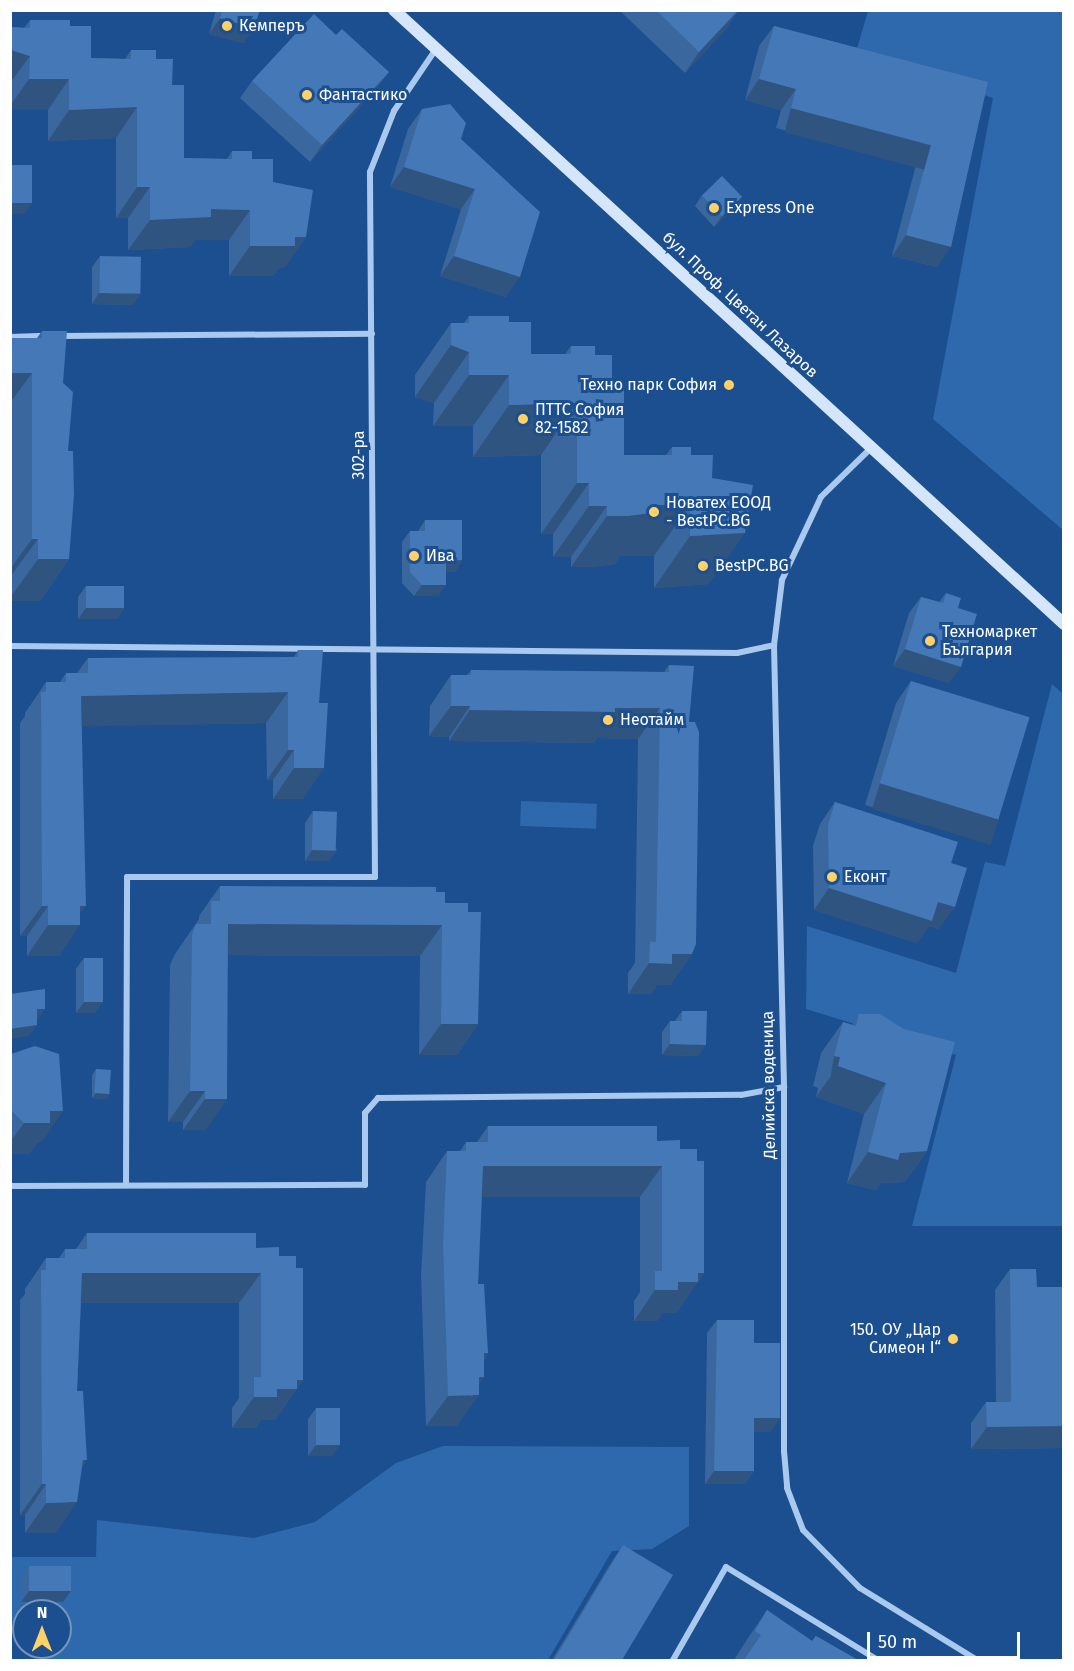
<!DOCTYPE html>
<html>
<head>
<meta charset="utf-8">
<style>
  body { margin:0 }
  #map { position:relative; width:1074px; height:1671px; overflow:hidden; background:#1b4f8f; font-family:"Fira Sans",sans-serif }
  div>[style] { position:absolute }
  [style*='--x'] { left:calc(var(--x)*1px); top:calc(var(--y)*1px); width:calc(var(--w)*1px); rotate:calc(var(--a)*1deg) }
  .green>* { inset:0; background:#2e69ad; transform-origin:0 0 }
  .street>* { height:6px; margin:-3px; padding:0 3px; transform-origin:3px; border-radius:3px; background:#a9c9ee }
  .secondary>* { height:12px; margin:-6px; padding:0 6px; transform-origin:6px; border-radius:6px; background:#d6e6fa }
  .wall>* { inset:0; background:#3a679d }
  .shaded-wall>* { inset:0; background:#305480; transform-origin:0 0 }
  .building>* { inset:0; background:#4478b7; transform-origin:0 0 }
  .dots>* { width:16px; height:16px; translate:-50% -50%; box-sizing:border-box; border:3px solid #1b4f8f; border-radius:50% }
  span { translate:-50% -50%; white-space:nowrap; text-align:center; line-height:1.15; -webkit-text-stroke:6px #1b4f8f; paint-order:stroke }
  .poi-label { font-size:16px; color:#fff }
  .left { translate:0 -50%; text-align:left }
  .right { translate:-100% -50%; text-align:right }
  .street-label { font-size:16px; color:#fff }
  .frame { position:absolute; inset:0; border:12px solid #fff; pointer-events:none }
  .north { position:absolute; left:12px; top:1599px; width:60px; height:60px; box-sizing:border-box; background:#1b4f8f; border:2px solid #7695bc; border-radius:50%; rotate:0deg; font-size:16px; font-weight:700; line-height:24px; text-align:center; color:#fff }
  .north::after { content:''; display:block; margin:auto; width:21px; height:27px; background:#ffd166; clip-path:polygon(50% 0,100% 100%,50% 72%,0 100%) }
  .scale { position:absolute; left:867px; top:1632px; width:153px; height:27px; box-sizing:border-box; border:3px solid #fff; border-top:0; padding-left:8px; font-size:18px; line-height:21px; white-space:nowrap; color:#fff; -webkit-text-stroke:4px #1b4f8f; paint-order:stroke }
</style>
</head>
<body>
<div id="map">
  <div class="green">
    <i style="clip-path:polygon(868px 11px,1063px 11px,1063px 530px,933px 419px,993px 98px,856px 52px)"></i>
    <i style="clip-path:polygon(1052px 684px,1064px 695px,1063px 1226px,912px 1226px,956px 1055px,806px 1009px,807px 926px,956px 973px,985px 862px,1005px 866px)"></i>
    <i style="left:521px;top:801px;width:76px;height:25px;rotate:2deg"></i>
    <i style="clip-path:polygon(443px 1446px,689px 1447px,689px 1526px,652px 1549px,612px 1551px,548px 1660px,43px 1660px,30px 1647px,60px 1647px,60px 1611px,24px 1611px,24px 1639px,11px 1621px,11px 1557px,96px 1557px,97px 1520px,254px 1538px,315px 1522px,396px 1463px)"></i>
  </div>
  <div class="street">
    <i style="--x:59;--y:336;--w:313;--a:-0.4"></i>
    <i style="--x:10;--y:337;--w:36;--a:-2"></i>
    <i style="--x:871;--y:448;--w:70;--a:135.6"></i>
    <i style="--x:821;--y:497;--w:92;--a:115.2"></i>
    <i style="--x:782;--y:580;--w:65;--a:97"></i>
    <i style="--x:774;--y:645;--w:442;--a:88.7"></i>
    <i style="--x:784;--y:1087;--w:364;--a:90"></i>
    <i style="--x:784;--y:1451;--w:37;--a:85"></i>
    <i style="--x:787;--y:1488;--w:45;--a:69.1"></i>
    <i style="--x:803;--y:1530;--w:81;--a:45.5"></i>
    <i style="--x:860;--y:1588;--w:137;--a:31.6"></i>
    <i style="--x:10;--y:646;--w:727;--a:0.55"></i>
    <i style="--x:737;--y:653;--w:38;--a:-12"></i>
    <i style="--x:126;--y:1185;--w:308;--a:-89.8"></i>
    <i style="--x:127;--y:877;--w:248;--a:0"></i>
    <i style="--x:375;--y:877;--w:705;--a:-90.41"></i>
    <i style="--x:370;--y:172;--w:66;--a:-68.5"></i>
    <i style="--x:394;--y:111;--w:75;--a:-55.9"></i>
    <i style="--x:10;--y:1186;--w:355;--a:-0.2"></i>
    <i style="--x:365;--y:1185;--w:72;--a:-90"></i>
    <i style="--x:365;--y:1113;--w:20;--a:-49"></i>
    <i style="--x:378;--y:1098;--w:363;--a:-0.5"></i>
    <i style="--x:741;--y:1095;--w:44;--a:-10.5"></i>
    <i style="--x:673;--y:1660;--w:107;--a:-60.3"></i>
    <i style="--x:726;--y:1567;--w:178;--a:31.5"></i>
  </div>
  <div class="secondary">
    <i style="--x:394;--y:10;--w:909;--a:42.5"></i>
  </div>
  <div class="wall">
    <i style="clip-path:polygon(216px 10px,260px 10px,244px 43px,209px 34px)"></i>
    <i style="clip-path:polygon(619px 10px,739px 10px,726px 29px,685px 73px)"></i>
    <i style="clip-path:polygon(30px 20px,70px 26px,91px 58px,125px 59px,131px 50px,156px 59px,172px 85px,184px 158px,227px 159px,232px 151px,252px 159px,273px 182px,306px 237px,284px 268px,279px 268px,273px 276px,229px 276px,229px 240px,195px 240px,190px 247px,128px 250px,128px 218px,116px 218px,116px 138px,48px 141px,48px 110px,10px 110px,10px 28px,11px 27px,24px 28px)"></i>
    <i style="clip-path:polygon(774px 26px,988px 82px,937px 267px,892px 256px,916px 165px,776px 128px,781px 110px,745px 100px,759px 46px)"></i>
    <i style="clip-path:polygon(336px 35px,389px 72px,377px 88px,310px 162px,240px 98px,252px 81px)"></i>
    <i style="clip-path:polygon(422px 109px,461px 139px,506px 297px,440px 276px,461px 209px,390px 187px,408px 129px)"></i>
    <i style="clip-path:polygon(702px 195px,734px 208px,714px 227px,695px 206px)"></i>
    <i style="clip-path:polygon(100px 256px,133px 305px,92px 304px,92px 267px)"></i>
    <i style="clip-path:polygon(469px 316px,509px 322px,531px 354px,565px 354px,571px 346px,595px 355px,612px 381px,624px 455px,666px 455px,672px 447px,691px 455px,709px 584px,654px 588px,654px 556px,620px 556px,615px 564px,592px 567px,571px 567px,571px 557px,553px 557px,553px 534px,541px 534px,541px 455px,473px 457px,473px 426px,433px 426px,434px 403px,415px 397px,415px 375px,451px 323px,464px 323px)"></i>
    <i style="clip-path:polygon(42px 331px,63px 383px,68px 451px,69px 559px,40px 601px,10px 601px,10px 338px,37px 338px)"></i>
    <i style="clip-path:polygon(425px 520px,462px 560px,455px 572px,446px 572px,446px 585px,438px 596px,414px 596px,402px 583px,402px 542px,410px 531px,418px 531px)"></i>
    <i style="clip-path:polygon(86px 586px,124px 608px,117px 619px,78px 619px,78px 597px)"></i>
    <i style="clip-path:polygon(946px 593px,958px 608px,949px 683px,893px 666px,909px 613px,921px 597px,939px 602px)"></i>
    <i style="clip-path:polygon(298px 650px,303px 799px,273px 799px,273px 780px,267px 780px,266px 723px,82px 726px,80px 914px,59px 956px,27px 956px,27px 936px,20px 936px,20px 723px,25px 716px,25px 713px,46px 682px,60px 682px,66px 673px,77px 673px,88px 658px,294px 657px)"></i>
    <i style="clip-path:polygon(669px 665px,689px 722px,692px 954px,670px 985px,657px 985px,651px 994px,628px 994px,628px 973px,635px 963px,638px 739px,597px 738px,594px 743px,449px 741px,449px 737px,429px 736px,430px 706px,451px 675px,467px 675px,471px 670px,664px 672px)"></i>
    <i style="clip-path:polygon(911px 681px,999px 819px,984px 841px,865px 805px,896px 703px)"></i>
    <i style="clip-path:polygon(835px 802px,951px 863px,939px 929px,929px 926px,917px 943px,814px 910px,813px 846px,820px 824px)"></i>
    <i style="clip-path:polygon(313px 811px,337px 850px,329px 861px,305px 861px,305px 823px)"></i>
    <i style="clip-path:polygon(220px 886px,436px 892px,445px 903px,468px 912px,478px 1024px,457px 1055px,419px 1055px,420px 956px,228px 955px,206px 1130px,183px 1130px,183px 1122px,168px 1122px,170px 965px,175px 954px,199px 919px,199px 916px)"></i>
    <i style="clip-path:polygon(84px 958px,95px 1013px,76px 1013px,76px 969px)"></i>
    <i style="clip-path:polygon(682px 1011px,698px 1056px,662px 1055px,662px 1032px,670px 1021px,675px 1021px)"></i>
    <i style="clip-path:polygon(859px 1014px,927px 1151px,905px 1182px,881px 1183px,876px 1190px,847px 1183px,864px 1114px,816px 1097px,818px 1088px,813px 1086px,821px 1053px,843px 1022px,852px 1025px)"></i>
    <i style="clip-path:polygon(11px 1054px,42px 1142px,38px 1142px,29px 1154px,10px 1154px,10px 1055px)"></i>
    <i style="clip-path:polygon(96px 1069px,107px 1099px,92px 1098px,92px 1075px)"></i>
    <i style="clip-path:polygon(488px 1126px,657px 1141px,680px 1149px,697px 1161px,704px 1273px,676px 1313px,662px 1313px,657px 1321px,634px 1321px,634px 1301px,640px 1292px,640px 1197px,482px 1197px,478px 1284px,488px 1353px,484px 1360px,484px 1377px,479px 1384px,457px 1426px,426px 1426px,421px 1276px,426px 1182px,447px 1151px,460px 1151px,466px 1142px,477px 1142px)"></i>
    <i style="clip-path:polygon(87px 1233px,256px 1248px,279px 1256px,296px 1268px,303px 1380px,275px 1420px,261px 1420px,256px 1428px,232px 1428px,232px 1408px,239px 1398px,239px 1303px,81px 1303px,77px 1391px,81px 1468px,56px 1533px,25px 1533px,25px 1515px,20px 1515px,20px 1300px,25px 1294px,25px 1289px,46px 1258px,59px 1258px,65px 1249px,76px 1249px)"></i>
    <i style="clip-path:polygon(1010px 1269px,1037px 1287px,1064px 1287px,1064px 1448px,971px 1449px,971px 1423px,986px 1402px,996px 1402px,995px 1290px)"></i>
    <i style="clip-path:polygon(717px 1320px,754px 1343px,771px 1432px,754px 1432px,754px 1471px,745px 1484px,705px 1484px,707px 1333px)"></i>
    <i style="clip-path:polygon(316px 1408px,332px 1456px,308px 1456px,308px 1419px)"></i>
    <i style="clip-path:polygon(623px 1545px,622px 1660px,552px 1660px,609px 1566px)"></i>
    <i style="clip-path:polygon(29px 1566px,63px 1602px,21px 1602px,21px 1577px)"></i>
    <i style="clip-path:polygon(767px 1610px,812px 1641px,816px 1636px,858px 1660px,734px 1660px,746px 1641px)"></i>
  </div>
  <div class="shaded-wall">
    <i style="clip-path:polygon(739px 10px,726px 29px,685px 73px,699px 52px)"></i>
    <i style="clip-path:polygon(220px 18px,254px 28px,244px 43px,209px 34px)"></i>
    <i style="clip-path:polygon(10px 50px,11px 50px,30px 56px,10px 83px)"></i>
    <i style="clip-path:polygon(389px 72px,377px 88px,310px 162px,322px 145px)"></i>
    <i style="clip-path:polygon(29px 79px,69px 79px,48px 110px,10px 110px,10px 106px)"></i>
    <i style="clip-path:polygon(759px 79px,796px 89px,781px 110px,745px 100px)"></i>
    <i style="clip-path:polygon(137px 107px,116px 138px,48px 141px,69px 110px)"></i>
    <i style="left:791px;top:108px;width:145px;height:25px;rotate:15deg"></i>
    <i style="clip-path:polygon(404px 167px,475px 189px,461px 209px,390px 187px)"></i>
    <i style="clip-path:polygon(137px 187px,150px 187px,128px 218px,116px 218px)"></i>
    <i style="clip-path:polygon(742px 197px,734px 208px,714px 227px,722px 216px)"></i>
    <i style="clip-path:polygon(10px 203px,32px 203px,24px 214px,10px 214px)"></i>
    <i style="clip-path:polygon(211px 209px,250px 210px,229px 240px,195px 240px,190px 247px,128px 250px,150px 220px)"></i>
    <i style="clip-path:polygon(906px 235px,951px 247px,937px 267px,892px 256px)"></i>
    <i style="clip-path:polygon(295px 237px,306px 237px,284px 268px,279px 268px,273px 276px,229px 276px,250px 246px)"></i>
    <i style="clip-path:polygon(454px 256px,520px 277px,506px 297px,440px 276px)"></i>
    <i style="clip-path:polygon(99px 293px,141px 294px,133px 305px,92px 304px)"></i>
    <i style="clip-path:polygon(451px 345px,469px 352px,434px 403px,415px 397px)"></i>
    <i style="clip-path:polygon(10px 373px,32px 373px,10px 403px)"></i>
    <i style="clip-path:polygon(469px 375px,509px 375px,473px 426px,433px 426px)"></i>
    <i style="clip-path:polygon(577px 403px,541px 455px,473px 457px,509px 405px)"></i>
    <i style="clip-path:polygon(577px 483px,589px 483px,553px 534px,541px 534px)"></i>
    <i style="clip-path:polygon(651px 505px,690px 505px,654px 556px,620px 556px,615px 564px,592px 567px,571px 567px,607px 516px)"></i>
    <i style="clip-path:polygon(589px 506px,607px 506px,571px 557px,553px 557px)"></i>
    <i style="clip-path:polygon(745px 533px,709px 584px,654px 588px,690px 536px)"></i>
    <i style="clip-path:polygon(32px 539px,38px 539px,10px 577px,10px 569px)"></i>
    <i style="clip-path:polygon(38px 559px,69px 559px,40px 601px,10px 601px,10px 598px)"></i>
    <i style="clip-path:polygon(462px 560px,455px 572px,438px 572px,446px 561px)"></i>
    <i style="clip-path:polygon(422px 585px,446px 585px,438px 596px,414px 596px)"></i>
    <i style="clip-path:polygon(86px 608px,124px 608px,117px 619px,78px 619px)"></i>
    <i style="clip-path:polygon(905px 649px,961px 667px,949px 683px,893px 666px)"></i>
    <i style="clip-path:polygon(288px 692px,266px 723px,60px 727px,81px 696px)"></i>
    <i style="clip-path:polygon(451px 706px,470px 706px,449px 737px,429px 736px)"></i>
    <i style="clip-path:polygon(615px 708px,660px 708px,638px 739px,597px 738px,594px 743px,449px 741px,470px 710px)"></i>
    <i style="clip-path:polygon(288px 750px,294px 750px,273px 780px,267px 780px)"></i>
    <i style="clip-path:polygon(294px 768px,324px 768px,303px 799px,273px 799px)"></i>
    <i style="left:880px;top:783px;width:124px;height:27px;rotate:17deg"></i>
    <i style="clip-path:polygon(312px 850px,337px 850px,329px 861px,305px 861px)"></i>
    <i style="clip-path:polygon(829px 888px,938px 902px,955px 907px,939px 929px,929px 926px,917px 943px,814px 910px)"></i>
    <i style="clip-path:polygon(42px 906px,48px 906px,27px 936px,20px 936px)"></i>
    <i style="clip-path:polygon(80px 906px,86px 906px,72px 925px,80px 925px,59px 956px,27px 956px,48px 925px)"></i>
    <i style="clip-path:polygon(228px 924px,442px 925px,420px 956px,207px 955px)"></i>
    <i style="clip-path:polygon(672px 954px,692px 954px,670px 985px,657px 985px,651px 994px,628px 994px,649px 963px)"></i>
    <i style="clip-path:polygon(84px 1002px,103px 1002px,95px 1013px,76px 1013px)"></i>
    <i style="clip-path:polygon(37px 1009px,45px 1009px,37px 1021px)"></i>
    <i style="clip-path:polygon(441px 1024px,478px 1024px,457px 1055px,419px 1055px)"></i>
    <i style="clip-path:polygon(37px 1025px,29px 1036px,10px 1039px,10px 1029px)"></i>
    <i style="clip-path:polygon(670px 1044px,706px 1045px,698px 1056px,662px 1055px)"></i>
    <i style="left:834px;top:1056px;width:6px;height:37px;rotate:9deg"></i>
    <i style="clip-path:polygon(838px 1066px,886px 1083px,864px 1114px,816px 1097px)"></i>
    <i style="clip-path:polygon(190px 1091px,205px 1091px,183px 1122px,168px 1122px)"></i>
    <i style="clip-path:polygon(96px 1093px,111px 1093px,107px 1099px,92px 1098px)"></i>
    <i style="clip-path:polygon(205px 1099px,227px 1099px,206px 1130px,183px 1130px)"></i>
    <i style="clip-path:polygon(50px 1111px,63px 1111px,42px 1142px,38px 1142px,29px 1154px,10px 1154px,10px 1142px,24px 1123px)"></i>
    <i style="clip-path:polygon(927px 1151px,905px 1182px,881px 1183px,876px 1190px,847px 1183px,868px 1152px,900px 1153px)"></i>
    <i style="clip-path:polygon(483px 1166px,662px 1166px,640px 1197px,462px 1197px)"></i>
    <i style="clip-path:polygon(82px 1273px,261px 1273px,239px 1303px,61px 1303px)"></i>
    <i style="clip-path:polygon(698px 1273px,704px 1273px,676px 1313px,662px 1313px,657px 1321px,634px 1321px,655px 1290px,678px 1282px)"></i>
    <i style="clip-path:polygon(484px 1353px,488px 1353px,467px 1384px)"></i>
    <i style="clip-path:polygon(479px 1377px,484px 1377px,470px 1396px,479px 1395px,457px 1426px,426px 1426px,448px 1396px)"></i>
    <i style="clip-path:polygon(297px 1380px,303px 1380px,275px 1420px,261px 1420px,256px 1428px,232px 1428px,254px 1397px,277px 1389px)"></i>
    <i style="clip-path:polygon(754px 1418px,780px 1418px,771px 1432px,745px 1432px)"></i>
    <i style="clip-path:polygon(1064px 1426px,1064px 1448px,971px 1449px,987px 1427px)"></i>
    <i style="clip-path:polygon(316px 1445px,340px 1445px,332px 1456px,308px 1456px)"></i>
    <i style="clip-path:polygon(83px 1460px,87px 1460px,66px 1491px)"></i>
    <i style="clip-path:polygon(714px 1471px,754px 1471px,745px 1484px,705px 1484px)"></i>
    <i style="clip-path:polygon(42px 1484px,46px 1484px,25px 1515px,20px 1515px)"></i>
    <i style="clip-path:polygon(77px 1502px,56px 1533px,25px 1533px,46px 1503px)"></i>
    <i style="clip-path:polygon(29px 1591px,71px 1591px,63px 1602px,21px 1602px)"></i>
  </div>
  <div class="building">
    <i style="clip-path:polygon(222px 10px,260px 10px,254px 28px,220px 18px)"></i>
    <i style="clip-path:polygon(656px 10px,738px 10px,699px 52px)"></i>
    <i style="clip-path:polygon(314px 14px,336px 35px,342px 29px,389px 72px,322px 145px,252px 81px)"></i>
    <i style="clip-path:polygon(30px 20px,70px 20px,70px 26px,91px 26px,91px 58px,131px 59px,131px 50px,156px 50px,156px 59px,173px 59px,172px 85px,184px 85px,184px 158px,232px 159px,232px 151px,252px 151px,252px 159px,273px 159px,273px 182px,313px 190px,306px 237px,295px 237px,295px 246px,250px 246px,250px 210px,211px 209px,211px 217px,150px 220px,150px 187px,137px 187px,137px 107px,69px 110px,69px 79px,29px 79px,30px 56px,11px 50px,11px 27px,30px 28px)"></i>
    <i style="clip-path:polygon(774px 26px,988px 82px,951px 247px,906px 235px,931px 145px,791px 108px,796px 89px,759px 79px)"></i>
    <i style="clip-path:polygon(450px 104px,466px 123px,461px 139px,540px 212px,520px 277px,454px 256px,475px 189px,404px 167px,422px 109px)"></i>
    <i style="left:10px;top:165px;width:22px;height:38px"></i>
    <i style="left:722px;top:176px;width:29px;height:28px;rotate:46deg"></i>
    <i style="left:100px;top:256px;width:41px;height:37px;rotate:1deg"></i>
    <i style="clip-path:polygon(469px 316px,509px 316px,509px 322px,531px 322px,531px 354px,571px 354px,571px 346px,595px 346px,595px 355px,612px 355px,612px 381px,624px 381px,624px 455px,672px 455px,672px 447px,691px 447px,691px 455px,713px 455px,712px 478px,753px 485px,745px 533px,690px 536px,690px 505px,651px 505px,651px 513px,628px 516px,607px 516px,607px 506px,589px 506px,589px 483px,577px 483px,577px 403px,509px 405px,509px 375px,469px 375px,469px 352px,451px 345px,451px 323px,469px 323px)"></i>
    <i style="clip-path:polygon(42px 331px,67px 331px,63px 383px,73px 392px,68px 451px,73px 451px,74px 495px,69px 559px,38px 559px,38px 539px,32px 539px,32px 373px,10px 373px,10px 338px,42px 338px)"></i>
    <i style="clip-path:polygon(425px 520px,462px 520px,462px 560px,446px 561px,446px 585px,422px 585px,410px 572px,410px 531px,425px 531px)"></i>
    <i style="left:86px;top:586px;width:38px;height:22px"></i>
    <i style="clip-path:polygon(946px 593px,961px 598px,958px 608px,977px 614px,961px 667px,905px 649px,921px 597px,943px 603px)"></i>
    <i style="clip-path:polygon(298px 650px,323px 650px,319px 703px,328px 703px,324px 768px,294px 768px,294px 750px,288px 750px,288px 692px,81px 696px,86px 906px,80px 906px,80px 925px,48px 925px,48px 906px,42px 906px,41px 692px,46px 692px,46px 682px,66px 682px,66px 673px,88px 673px,88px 658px,298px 657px)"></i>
    <i style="clip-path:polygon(669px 665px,694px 666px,689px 722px,695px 722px,699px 732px,696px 944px,692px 954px,672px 954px,672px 964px,649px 963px,650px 942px,656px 942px,660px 708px,615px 708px,615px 712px,470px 710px,470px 706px,451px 706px,451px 675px,471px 675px,471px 670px,669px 672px)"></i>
    <i style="left:911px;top:681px;width:124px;height:107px;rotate:17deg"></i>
    <i style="clip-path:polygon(835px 802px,958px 842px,951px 863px,967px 868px,955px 907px,938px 902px,932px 921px,829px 888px,828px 825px)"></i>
    <i style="left:313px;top:811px;width:24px;height:39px;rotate:2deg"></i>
    <i style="clip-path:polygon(220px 886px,436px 887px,436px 892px,445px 892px,445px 903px,468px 903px,468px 912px,481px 912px,478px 1024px,441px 1024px,442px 925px,228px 924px,227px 1099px,205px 1099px,205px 1091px,190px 1091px,192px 935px,196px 924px,211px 924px,211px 901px,220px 901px)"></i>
    <i style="left:84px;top:958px;width:19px;height:44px"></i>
    <i style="clip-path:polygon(45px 989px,45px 1009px,37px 1009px,37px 1025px,10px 1029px,10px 994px)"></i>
    <i style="clip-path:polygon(682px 1011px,707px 1011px,706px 1045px,670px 1044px,670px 1021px,682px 1021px)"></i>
    <i style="clip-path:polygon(859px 1014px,880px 1014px,904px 1029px,955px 1042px,927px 1151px,900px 1153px,898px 1160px,868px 1152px,886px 1083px,838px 1066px,840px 1057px,834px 1056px,843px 1022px,856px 1026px)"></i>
    <i style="clip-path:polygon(35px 1046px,59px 1054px,63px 1111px,50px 1111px,50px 1123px,24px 1123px,12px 1111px,11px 1054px)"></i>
    <i style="left:96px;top:1069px;width:15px;height:24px;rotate:4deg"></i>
    <i style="clip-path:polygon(488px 1126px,657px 1126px,657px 1141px,680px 1140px,680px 1149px,697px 1149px,697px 1161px,704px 1161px,704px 1273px,698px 1273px,698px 1282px,678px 1282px,678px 1290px,655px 1290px,655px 1271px,662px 1271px,662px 1166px,483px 1166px,478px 1284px,484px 1284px,488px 1353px,484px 1353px,484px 1377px,479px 1377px,479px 1395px,448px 1396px,443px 1245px,447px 1151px,466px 1151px,466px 1142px,488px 1142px)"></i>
    <i style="clip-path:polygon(87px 1233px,256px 1233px,256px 1248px,279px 1247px,279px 1256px,296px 1256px,296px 1268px,303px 1268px,303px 1380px,297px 1380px,297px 1389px,277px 1389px,277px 1397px,254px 1397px,254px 1377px,261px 1377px,261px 1273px,82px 1273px,77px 1391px,83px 1391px,87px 1460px,83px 1460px,77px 1502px,46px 1503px,46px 1484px,42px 1484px,41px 1270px,46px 1270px,46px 1258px,65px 1258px,65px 1249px,87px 1249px)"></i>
    <i style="clip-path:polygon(1010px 1269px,1036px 1269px,1037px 1287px,1064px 1287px,1064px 1426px,987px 1427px,986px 1402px,1011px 1402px)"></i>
    <i style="clip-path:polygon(717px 1320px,754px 1320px,754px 1343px,780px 1343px,780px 1418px,754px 1418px,754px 1471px,714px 1471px)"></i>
    <i style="left:316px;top:1408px;width:24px;height:37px"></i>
    <i style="clip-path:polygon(623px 1545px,673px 1575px,622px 1660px,554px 1660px)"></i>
    <i style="left:29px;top:1566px;width:42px;height:25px"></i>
    <i style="clip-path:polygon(767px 1610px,812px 1641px,816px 1636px,858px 1660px,744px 1660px,761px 1635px,755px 1631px)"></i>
  </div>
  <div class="dots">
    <i style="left:227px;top:26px;background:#ffd166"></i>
    <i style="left:307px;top:95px;background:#ffd166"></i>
    <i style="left:714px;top:208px;background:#ffd166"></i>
    <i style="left:729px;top:385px;background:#ffd166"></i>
    <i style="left:523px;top:419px;background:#ffd166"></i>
    <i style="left:654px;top:512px;background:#ffd166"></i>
    <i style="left:414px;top:556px;background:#ffd166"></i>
    <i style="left:703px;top:566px;background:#ffd166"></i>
    <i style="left:930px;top:641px;background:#ffd166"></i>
    <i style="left:608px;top:720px;background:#ffd166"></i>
    <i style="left:832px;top:877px;background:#ffd166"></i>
    <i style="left:953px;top:1339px;background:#ffd166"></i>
  </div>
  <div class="poi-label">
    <span class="left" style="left:239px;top:26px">Кемперъ</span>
    <span class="left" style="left:319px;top:95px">Фантастико</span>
    <span class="left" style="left:726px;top:208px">Express One</span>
    <span class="right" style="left:717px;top:385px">Техно парк София</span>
    <span class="left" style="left:535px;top:419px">ПТТС София<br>82-1582</span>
    <span class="left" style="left:666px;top:512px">Новатех ЕООД<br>- BestPC.BG</span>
    <span class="left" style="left:426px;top:556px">Ива</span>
    <span class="left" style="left:715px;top:566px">BestPC.BG</span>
    <span class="left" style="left:942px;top:641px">Техномаркет<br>България</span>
    <span class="left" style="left:620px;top:720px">Неотайм</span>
    <span class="left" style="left:844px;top:877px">Еконт</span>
    <span class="right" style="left:941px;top:1339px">150. ОУ „Цар<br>Симеон I“</span>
  </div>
  <div class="street-label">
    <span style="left:740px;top:305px;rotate:43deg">бул. Проф. Цветан Лазаров</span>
    <span style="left:359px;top:455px;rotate:-90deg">302-ра</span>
    <span style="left:769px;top:1085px;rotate:-91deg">Делийска воденица</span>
  </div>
  <div class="frame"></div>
  <div class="north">N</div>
  <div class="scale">50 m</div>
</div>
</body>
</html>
